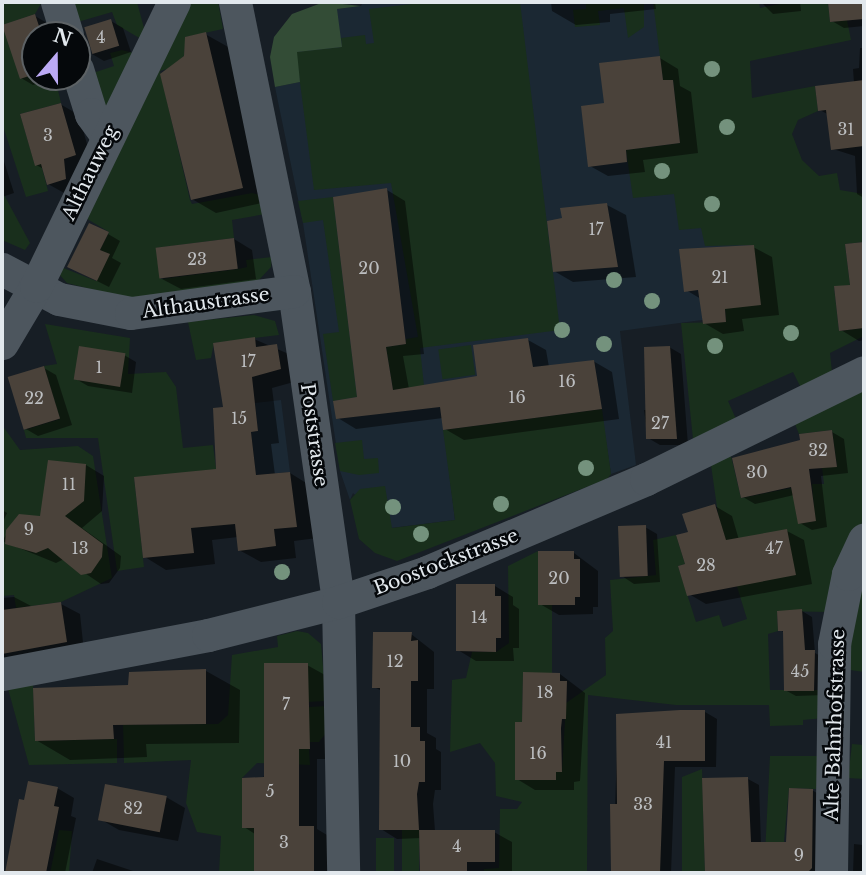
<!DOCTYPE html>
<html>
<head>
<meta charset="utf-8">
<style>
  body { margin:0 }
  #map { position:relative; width:866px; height:875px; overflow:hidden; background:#171e25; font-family:"Libre Baskerville",serif }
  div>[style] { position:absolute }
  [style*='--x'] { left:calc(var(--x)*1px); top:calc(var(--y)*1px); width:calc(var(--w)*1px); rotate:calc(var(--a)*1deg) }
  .built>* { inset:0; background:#1b2833 }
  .green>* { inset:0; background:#192f1c; transform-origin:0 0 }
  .forest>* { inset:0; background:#334c36 }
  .shadow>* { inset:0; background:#0007 }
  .building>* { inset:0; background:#4a423a; transform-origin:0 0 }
  .minor>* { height:33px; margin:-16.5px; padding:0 16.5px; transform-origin:16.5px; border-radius:16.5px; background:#4d565e }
  .trees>* { width:16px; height:16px; margin:-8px; border-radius:50%; background:#74927d }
  span { translate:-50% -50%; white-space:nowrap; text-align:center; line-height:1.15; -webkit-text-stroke:5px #05080b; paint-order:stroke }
  .number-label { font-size:16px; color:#bcbec0 }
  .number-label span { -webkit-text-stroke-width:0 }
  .street-label { font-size:19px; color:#e2e8ed }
  .frame { position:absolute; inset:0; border:4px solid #e2e8ed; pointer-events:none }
  .north { position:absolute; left:21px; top:21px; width:70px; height:70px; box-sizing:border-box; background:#05080b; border:2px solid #5d6265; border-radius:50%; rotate:20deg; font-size:19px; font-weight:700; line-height:28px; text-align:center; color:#e2e8ed }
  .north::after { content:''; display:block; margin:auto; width:24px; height:32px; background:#bcaaf5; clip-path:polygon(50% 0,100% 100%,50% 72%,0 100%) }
</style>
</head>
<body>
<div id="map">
  <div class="built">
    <i style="clip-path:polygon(363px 2px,736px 2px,754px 245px,725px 310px,726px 322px,702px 320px,620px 331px,636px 465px,611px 474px,601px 409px,444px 430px,455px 520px,391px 528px,353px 493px,350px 500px,340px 471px,303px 223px,275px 87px,300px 82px,296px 52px,337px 9px,361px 6px)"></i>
    <i style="clip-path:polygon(281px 400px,290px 472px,256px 475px,251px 432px,258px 431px,255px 403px)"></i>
  </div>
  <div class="green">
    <i style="clip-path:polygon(2px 2px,42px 2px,35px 14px,3px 25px,20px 78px,35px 74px,55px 77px,61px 103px,20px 114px,35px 165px,41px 164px,48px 191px,26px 197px,2px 123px)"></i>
    <i style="clip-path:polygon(66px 2px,137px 2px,148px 43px,117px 25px,112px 12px,71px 24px)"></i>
    <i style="clip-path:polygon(187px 2px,218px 2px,223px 29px,186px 37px,184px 56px,174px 67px,160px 71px,190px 200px,192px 204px,252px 193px,260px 195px,265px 214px,232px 220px,234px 238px,156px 248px,161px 279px,238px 269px,247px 267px,246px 260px,272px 257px,271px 267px,257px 282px,130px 299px,67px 283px,58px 273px,61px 267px,96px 281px,109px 254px,100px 250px,109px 232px,79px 214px)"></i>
    <i style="clip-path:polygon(429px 2px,520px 2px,560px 330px,420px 348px,424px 386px,393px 390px,386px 347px,406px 344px,406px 339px,418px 337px,391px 183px,314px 190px,296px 52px,342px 47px,341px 38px,365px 35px,366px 44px,374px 43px,369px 9px)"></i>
    <i style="clip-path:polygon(586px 2px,644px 2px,644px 27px,628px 38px,624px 8px,598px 11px,600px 25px,575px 27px,573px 10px,586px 9px)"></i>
    <i style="clip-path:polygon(653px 2px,759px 2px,760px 8px,789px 2px,828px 2px,830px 22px,847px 20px,851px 40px,750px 61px,752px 98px,815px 86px,818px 111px,798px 120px,792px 134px,802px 160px,819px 176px,837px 173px,840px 190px,864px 194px,864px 242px,845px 244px,850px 285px,834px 287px,839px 331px,864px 328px,864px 336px,830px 353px,832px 372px,802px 390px,793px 372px,728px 401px,736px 419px,693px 439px,681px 323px,726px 322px,725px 309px,754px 245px,705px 246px,701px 228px,679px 230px,674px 194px,633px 198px,626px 150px,680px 143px,673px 80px,663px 80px)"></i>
    <i style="clip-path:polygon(122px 50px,142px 55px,105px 111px,90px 74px,114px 66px,110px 53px)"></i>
    <i style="clip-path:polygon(2px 191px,30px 243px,25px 250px,2px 240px)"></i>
    <i style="clip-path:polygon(333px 197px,357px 397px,333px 401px,323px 334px,339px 332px,323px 220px,303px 223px,298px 201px)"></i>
    <i style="clip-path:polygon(254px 315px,275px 321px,279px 335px,214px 343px,211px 358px,196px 360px,188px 322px)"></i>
    <i style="clip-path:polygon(45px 324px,130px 338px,128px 374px,166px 372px,176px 387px,183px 448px,213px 445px,221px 507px,134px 477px,144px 567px,117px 571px,98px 438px,26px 438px,24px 430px,60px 419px,44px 366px,57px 364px)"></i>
    <i style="left:471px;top:345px;width:30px;height:33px;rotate:82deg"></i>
    <i style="clip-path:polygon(864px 381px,864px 517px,828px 612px,777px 611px,778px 631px,768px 634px,770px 690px,824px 690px,824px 718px,803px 720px,803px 725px,770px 726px,769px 705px,676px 705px,588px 695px,587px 873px,484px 873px,484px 869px,499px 868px,500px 809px,517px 809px,522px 802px,496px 796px,495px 763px,480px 743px,450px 752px,452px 680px,466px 678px,472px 652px,496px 652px,509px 643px,508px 566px,538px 551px,552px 605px,552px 673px,523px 673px,522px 722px,515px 723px,515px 780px,555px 780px,556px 772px,562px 771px,566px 703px,606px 675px,605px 638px,613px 631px,610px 580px,656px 575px,653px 540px,676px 535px,685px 564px,678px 566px,696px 622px,719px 615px,723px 627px,747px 619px,721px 535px,710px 458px,731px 456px,741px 498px,791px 488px,801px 523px,815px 521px,812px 484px,824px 484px,822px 468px,837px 466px,832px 430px,799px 434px,793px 419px)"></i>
    <i style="clip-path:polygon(602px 409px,611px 474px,607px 479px,397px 561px,375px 553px,359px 539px,350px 500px,360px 489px,385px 486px,392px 528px,455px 520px,443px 430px)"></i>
    <i style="clip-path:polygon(2px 425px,20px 450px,78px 446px,93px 456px,112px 578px,61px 602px,16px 608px,14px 595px,2px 596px)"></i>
    <i style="clip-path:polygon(362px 440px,364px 459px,378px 458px,379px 473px,359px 475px,340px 471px,335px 443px)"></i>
    <i style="clip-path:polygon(864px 569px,864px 672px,843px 669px)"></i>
    <i style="clip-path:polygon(297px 631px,308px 633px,321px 644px,326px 701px,308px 702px,307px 663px,264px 663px,264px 749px,309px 749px,310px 765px,257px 763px,242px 778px,242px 828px,254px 828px,254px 873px,219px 873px,221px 836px,197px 832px,186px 803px,191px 760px,124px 763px,123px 725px,218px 724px,228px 715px,232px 655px,278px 647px,277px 636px)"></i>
    <i style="clip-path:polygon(33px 681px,35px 741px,117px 739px,117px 763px,29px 765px,7px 685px)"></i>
    <i style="clip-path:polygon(326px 706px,327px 732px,319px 742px,309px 742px,309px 707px)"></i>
    <i style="clip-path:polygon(852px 744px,864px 745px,864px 779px,848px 778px)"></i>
    <i style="clip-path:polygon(770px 756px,824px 756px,816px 789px,789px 788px,781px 873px,771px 873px,770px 854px,765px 854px)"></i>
    <i style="clip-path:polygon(702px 769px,705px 873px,682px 873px,682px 777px)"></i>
    <i style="clip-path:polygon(59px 830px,72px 831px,69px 873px,50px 873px)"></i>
    <i style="left:402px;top:830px;width:17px;height:43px"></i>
    <i style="left:394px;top:838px;width:35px;height:18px;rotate:90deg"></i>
  </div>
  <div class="forest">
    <i style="clip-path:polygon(324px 2px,361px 6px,337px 9px,342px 47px,297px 52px,300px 82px,275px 87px,270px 57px,274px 37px,292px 14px)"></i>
  </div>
  <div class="shadow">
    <i style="clip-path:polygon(551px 2px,655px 2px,656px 9px,610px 14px,610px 22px,576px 25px,552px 11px)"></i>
    <i style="clip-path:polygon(761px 2px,800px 2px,801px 11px,773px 14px)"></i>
    <i style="clip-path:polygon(830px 2px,864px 2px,864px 26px,844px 28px,832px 21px)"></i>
    <i style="clip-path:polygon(35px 16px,47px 23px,51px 35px,35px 35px,35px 77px,58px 77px,33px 85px,21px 78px)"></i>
    <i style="clip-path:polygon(111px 21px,123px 28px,131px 52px,104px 61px,92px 54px)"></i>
    <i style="clip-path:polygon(205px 34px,230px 48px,266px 202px,216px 213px,192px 199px)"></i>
    <i style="clip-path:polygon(860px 48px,864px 48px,864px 198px,857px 194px,855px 156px,833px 149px,829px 115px,820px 110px,854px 83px,853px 69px,859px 68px)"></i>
    <i style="clip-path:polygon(660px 58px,678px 69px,680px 86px,691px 92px,698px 153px,643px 160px,645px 172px,608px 176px,590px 166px,606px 104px)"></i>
    <i style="clip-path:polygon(60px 104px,79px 115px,93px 166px,66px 194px,48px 184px,44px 169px,36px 165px)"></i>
    <i style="clip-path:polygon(2px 155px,14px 193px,2px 197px)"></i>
    <i style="clip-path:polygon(387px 190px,405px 201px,424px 354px,403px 356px,409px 389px,479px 377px,528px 340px,546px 350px,549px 367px,593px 361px,612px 372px,619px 419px,464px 440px,445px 429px,443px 418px,356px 429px,338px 418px,359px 399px)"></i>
    <i style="clip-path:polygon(607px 205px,626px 215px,636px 277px,573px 282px,554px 271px)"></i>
    <i style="clip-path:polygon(108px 234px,120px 241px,112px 258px,121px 263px,109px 287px,81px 273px)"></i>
    <i style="clip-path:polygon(234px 239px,252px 250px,256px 279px,181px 289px,162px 279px)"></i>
    <i style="clip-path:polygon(864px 244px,864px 340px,859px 341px,841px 330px,852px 286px,847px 246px)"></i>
    <i style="clip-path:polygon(753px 247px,772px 257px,779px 315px,742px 319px,744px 331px,723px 334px,704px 323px,701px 299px,686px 290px)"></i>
    <i style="clip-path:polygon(254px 339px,298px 358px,301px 380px,272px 388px,279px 443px,271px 444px,275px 475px,290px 473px,311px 486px,317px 538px,294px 541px,296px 558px,261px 562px,239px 550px,238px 537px,212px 540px,215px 564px,166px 570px,145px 557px,218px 470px,225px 408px)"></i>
    <i style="clip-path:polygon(669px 347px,681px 354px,688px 445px,660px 445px,648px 438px,644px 410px,651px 410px)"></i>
    <i style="clip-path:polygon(124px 355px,136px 362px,132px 393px,88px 386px,76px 379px)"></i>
    <i style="clip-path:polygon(44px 368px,56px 375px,72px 425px,38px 436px,26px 429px)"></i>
    <i style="clip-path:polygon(832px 432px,844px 439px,848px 473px,821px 476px,827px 527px,812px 530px,800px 523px,794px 495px,755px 504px,743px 497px)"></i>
    <i style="clip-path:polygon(86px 465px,104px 476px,102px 511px,82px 528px,121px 556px,120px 568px,109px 583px,101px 584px,64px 559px,56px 563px,2px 541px,19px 516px,41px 518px)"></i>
    <i style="clip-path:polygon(715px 506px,732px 516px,739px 540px,787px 531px,804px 540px,812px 584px,706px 604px,689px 594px,687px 565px)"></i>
    <i style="clip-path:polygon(2px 510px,7px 513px,2px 524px)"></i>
    <i style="clip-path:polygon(645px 527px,657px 534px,660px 582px,634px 584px,622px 576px)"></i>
    <i style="clip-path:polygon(574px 553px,598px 571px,598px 607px,593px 607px,593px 614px,559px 615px,540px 604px)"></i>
    <i style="clip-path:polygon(495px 586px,513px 597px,513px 605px,519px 609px,519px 648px,513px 648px,514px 661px,476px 661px,458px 650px)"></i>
    <i style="clip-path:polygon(14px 597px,33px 607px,61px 604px,80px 614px,84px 652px,2px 665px,2px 598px)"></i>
    <i style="clip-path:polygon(802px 611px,812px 617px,815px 653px,824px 658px,824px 695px,796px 696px,785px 690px,785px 633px,780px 630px)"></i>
    <i style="clip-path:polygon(411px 634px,434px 652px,434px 689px,427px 689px,427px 733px,436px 738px,436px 749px,441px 752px,441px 790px,435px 790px,433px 804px,435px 831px,494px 832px,512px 842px,512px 872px,421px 873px,421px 838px,397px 839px,381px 829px,382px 691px,374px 687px)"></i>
    <i style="clip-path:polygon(307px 665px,325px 675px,327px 759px,317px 759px,317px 829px,332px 838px,331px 873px,256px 873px,255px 834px,244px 827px)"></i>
    <i style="clip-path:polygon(206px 671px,240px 690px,239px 743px,146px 744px,147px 757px,70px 760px,36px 740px,130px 686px)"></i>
    <i style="clip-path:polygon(560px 674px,585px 693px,580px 781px,574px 782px,574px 790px,535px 790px,517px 779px,524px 724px)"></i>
    <i style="clip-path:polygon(705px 712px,717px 719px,716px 767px,675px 767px,671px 873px,613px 873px,618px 716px)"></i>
    <i style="clip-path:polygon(748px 779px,759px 785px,761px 844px,788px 844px,812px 790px,823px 797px,819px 873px,707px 873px,704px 780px)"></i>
    <i style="clip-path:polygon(57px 788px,74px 798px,71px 816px,76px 818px,65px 873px,7px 873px,21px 801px)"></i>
    <i style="clip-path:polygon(166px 797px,185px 808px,178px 841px,119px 830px,100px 819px)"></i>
    <i style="clip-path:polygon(864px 825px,864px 873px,853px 873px,854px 844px,863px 845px)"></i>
    <i style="clip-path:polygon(97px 859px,139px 873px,92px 873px)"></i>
  </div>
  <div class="building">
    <i style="clip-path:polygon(828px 2px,864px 2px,864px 19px,830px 22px)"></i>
    <i style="clip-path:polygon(35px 14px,42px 35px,35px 35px,35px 74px,20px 79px,2px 25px)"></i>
    <i style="left:111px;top:19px;width:28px;height:28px;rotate:73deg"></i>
    <i style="clip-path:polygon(206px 32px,243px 188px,191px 200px,160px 74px,184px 56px,185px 37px)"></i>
    <i style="clip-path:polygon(660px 56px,663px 80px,673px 80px,680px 143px,626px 150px,627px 162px,588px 167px,581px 106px,604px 103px,599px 63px)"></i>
    <i style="clip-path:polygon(864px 80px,864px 146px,831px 150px,826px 110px,818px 111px,815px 86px)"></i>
    <i style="clip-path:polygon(61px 103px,76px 155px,64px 159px,66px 179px,47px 185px,41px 164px,35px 166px,20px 114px)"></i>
    <i style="clip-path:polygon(387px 188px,406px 344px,386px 347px,393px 390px,477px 376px,473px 345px,528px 338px,533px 367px,594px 360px,602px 409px,443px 430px,440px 407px,336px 419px,333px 401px,357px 397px,333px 197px)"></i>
    <i style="clip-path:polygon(607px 203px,618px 267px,553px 272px,547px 221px,562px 218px,560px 208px)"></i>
    <i style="clip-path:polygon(89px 223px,109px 232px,100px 250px,110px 254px,97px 281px,67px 267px)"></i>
    <i style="left:234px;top:238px;width:31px;height:79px;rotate:83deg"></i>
    <i style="clip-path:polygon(864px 242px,864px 328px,839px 331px,834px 286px,850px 285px,845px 244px)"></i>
    <i style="clip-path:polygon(754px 245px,761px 305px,725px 309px,726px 322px,703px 324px,698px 290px,684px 292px,679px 249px)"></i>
    <i style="clip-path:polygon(255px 337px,256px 347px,277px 344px,281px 369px,252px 377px,258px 431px,251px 432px,256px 475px,290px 472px,297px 527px,274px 529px,276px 546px,238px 551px,235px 524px,191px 528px,194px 553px,143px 558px,134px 477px,216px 469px,213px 408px,223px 407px,213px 343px)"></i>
    <i style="left:79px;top:346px;width:47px;height:34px;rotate:9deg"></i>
    <i style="clip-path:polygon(670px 346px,677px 439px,646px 439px,644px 347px)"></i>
    <i style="left:44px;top:366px;width:55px;height:38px;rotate:73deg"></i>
    <i style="clip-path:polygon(832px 430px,837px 467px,809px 469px,816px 521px,798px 524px,791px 487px,741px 498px,732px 458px,800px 440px,799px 434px)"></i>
    <i style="clip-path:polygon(48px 460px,86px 464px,84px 501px,65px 516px,103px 544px,102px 557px,91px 573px,81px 575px,48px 548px,36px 553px,5px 544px,6px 530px,19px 514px,40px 516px)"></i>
    <i style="clip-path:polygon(715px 504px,726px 540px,787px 529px,796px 575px,687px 596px,678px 566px,685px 564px,676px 535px,688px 532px,682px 514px)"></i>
    <i style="left:646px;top:525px;width:51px;height:28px;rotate:88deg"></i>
    <i style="clip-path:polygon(538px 551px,574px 551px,574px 559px,580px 559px,580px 597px,575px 597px,575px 605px,538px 605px)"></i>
    <i style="clip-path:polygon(456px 584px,495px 584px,495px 596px,501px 596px,501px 638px,496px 638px,496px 652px,456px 651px)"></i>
    <i style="clip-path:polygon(61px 602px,67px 642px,2px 654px,2px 610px)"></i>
    <i style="clip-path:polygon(802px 609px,805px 650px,815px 650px,814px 691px,784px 691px,783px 631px,778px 631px,777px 611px)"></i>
    <i style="clip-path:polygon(373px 632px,412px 632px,411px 641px,418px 640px,418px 681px,411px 681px,411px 727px,420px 727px,420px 741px,425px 741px,425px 782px,419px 782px,417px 794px,419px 830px,379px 830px,380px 688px,372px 688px)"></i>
    <i style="clip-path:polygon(264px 663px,308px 663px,310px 749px,299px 749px,299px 826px,314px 826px,314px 873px,254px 873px,254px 828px,242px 828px,242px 778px,264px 777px)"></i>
    <i style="clip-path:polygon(206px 669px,206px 724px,113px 725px,114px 739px,35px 741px,33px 688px,128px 685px,129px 672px)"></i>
    <i style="clip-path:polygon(523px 672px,560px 673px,560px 681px,567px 681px,566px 719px,562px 719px,561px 728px,562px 772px,556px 772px,556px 780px,515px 780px,515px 722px,522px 722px)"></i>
    <i style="clip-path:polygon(680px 710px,705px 710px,705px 761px,664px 761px,660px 873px,611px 873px,610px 804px,617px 804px,616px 714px)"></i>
    <i style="clip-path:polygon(748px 777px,751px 842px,786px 842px,789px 788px,813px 789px,812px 868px,807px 873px,705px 873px,702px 778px)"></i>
    <i style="clip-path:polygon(28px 781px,58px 787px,54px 806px,59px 807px,46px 873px,5px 873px,19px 799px,24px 800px)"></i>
    <i style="left:105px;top:784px;width:63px;height:37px;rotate:11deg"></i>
    <i style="clip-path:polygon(419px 830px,495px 830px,495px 862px,467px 862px,467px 873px,420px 873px)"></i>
  </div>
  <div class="minor">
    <i style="--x:57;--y:2;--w:34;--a:73"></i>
    <i style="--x:235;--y:2;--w:295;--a:78.5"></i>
    <i style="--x:294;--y:291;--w:314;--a:81.9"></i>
    <i style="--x:338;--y:602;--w:271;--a:88.9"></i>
    <i style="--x:77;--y:69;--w:47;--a:72.7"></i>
    <i style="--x:91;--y:114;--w:27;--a:54"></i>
    <i style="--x:2;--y:269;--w:64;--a:27.8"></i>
    <i style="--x:59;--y:299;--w:73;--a:11"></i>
    <i style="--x:131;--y:313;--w:164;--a:-7.7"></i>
    <i style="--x:2;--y:343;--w:66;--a:-59.2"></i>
    <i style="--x:36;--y:286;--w:316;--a:-64.1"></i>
    <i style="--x:2;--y:674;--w:210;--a:-10.7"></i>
    <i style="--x:208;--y:635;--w:134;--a:-14.2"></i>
    <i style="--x:338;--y:602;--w:94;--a:-18.6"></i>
    <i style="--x:427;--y:572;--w:238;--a:-23"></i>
    <i style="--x:646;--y:479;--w:243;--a:-26.1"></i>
    <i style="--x:831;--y:873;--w:229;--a:-89.2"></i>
    <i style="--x:834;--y:644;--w:71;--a:-78.7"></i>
    <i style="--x:848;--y:574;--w:38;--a:-65"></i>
  </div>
  <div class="trees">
    <i style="left:712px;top:69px"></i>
    <i style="left:727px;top:127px"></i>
    <i style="left:662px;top:171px"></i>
    <i style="left:712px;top:204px"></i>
    <i style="left:614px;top:280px"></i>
    <i style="left:652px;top:301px"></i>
    <i style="left:562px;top:330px"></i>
    <i style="left:791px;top:333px"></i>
    <i style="left:604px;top:344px"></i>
    <i style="left:715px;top:346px"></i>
    <i style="left:586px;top:468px"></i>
    <i style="left:501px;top:504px"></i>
    <i style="left:393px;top:507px"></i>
    <i style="left:421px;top:534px"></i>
    <i style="left:282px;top:572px"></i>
  </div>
  <div class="number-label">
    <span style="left:101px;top:37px">4</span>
    <span style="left:846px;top:129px">31</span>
    <span style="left:48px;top:135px">3</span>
    <span style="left:596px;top:229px">17</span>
    <span style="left:197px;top:259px">23</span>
    <span style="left:369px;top:268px">20</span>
    <span style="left:720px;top:277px">21</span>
    <span style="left:248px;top:361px">17</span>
    <span style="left:99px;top:367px">1</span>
    <span style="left:567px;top:381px">16</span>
    <span style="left:517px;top:397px">16</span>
    <span style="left:34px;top:398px">22</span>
    <span style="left:239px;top:418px">15</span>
    <span style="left:660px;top:423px">27</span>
    <span style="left:818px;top:450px">32</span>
    <span style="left:757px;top:472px">30</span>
    <span style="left:69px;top:484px">11</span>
    <span style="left:29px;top:529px">9</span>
    <span style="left:80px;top:548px">13</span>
    <span style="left:774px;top:548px">47</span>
    <span style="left:706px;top:565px">28</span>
    <span style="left:559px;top:578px">20</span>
    <span style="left:479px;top:617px">14</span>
    <span style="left:395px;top:661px">12</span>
    <span style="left:800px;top:671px">45</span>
    <span style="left:545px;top:692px">18</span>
    <span style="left:286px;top:704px">7</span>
    <span style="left:664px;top:742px">41</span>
    <span style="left:538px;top:753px">16</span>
    <span style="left:402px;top:761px">10</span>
    <span style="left:270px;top:791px">5</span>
    <span style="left:643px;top:804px">33</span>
    <span style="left:133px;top:808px">82</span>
    <span style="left:284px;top:842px">3</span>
    <span style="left:457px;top:846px">4</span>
    <span style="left:799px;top:855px">9</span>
  </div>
  <div class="street-label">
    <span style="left:90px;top:173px;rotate:-64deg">Althauweg</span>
    <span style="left:206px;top:303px;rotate:-8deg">Althaustrasse</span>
    <span style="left:314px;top:435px;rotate:82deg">Poststrasse</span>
    <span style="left:446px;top:562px;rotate:-21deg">Boostockstrasse</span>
    <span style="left:835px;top:725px;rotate:-88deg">Alte Bahnhofstrasse</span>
  </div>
  <div class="frame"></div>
  <div class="north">N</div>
</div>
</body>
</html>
